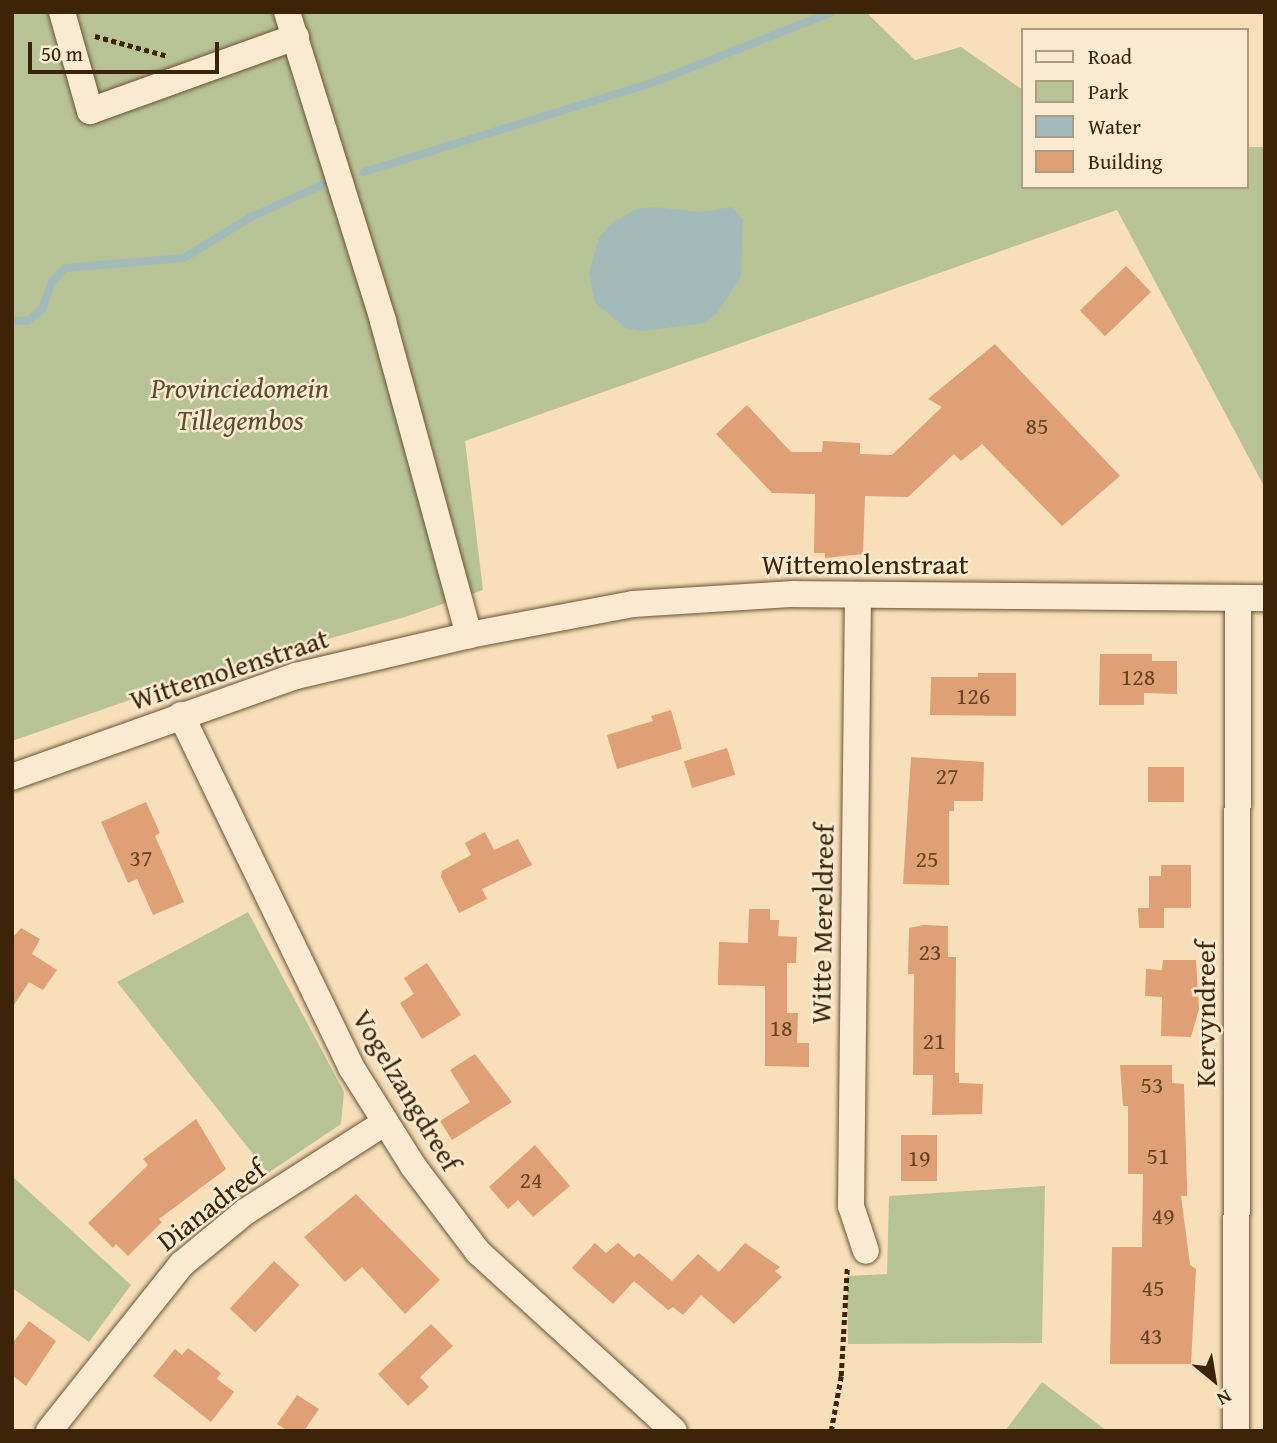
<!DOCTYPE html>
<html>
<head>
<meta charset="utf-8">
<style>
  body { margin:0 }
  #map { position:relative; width:1277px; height:1443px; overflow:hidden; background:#f8dfba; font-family:"Gentium Book Plus",serif }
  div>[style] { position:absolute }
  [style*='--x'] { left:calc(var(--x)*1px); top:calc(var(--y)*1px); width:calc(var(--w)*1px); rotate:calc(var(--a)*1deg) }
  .green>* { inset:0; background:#b7c395 }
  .water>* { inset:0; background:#a2baba }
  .stream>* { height:8px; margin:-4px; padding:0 4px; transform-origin:4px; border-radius:4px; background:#a2baba }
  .building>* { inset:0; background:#dea074; transform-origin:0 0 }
  .path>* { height:4.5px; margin-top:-2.25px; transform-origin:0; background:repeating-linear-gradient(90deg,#3d2408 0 5px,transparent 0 8.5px) }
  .roads { filter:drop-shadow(0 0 2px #6c5334) drop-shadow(0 0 2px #6c5334) }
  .minor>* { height:26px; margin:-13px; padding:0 13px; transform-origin:13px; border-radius:13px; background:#faead2 }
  span { translate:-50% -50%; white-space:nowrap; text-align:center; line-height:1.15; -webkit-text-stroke:5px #faead2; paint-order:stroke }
  .number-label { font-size:24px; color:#654323 }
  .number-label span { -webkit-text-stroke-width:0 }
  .park-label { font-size:28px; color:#5c4c2b; font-style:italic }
  .street-label { font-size:28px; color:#3d2408 }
  .frame { position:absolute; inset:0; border:14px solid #3d2408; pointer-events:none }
  .legend { position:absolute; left:1021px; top:28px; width:228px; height:161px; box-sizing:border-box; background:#faead2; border:2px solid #ae9b81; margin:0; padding:9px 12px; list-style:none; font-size:21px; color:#3d2408 }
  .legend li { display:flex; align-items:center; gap:14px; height:35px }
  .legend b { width:35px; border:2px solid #ae9b81 }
  .north { position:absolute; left:1179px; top:1345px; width:70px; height:70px; -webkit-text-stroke:5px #faead2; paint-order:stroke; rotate:150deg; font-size:19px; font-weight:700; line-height:28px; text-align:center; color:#3d2408 }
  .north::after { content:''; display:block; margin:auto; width:24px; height:32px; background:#3d2408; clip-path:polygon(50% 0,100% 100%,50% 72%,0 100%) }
  .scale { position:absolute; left:28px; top:42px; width:191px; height:32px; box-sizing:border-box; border:4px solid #3d2408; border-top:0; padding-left:9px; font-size:21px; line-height:24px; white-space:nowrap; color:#3d2408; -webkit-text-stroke:5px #faead2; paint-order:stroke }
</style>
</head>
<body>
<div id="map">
  <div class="green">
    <i style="clip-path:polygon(12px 12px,866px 12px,915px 60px,961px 47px,1023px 90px,1023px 187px,1247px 187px,1247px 147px,1265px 147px,1265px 488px,1117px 210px,465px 441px,483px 590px,405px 617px,196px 677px,12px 741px)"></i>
    <i style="clip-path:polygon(248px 912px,344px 1092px,341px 1124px,268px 1173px,117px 982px)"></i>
    <i style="clip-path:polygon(12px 1176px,131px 1285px,89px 1342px,12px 1288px)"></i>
    <i style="clip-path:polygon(1045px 1186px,1042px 1343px,848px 1344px,847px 1276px,887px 1274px,889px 1196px)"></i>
    <i style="clip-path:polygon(1042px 1382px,1107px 1431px,1005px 1431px)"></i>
  </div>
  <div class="water">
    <i style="clip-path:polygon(655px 207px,700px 212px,732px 207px,743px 220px,741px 277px,718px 312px,705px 323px,642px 331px,626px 328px,595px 303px,589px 273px,599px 238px,609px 226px,636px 209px)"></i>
  </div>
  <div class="stream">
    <i style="--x:364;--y:172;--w:301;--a:-17.2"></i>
    <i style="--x:652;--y:83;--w:193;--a:-21.5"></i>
    <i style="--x:12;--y:321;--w:16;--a:0"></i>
    <i style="--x:28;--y:321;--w:18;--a:-41"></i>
    <i style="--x:42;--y:309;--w:29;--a:-70"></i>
    <i style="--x:52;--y:282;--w:19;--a:-47"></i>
    <i style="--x:65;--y:268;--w:119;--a:-4.8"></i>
    <i style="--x:184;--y:258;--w:79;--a:-31.5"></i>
    <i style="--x:251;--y:217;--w:78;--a:-24.3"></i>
  </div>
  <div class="building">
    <i style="left:1126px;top:266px;width:36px;height:64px;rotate:46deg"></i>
    <i style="clip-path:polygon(995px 344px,1120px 476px,1062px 526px,982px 444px,961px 461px,954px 454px,908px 497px,865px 496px,863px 554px,825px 558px,825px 553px,814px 553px,815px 494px,772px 493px,716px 434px,747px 405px,791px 452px,822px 452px,823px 441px,860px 443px,860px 454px,892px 455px,942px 407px,928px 399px)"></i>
    <i style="clip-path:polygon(1100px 654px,1152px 654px,1152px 661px,1177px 661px,1177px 694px,1144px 693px,1144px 705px,1099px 705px)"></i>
    <i style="clip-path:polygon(978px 673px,1016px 673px,1016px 716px,930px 715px,931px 677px,978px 677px)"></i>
    <i style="clip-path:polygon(671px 710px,682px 749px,617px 769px,607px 735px,653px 721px,651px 716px)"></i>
    <i style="left:727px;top:748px;width:28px;height:45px;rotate:73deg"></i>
    <i style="clip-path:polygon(911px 757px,984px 762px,983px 801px,954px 801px,954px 811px,949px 811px,949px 885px,903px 884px)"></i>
    <i style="left:1148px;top:767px;width:36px;height:35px"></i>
    <i style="clip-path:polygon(146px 802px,160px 833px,155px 836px,184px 902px,153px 915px,137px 879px,128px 883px,101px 822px)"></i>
    <i style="clip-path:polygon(485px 832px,494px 850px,518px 839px,532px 865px,482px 889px,487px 899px,459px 913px,441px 877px,442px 871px,471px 855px,465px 843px)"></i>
    <i style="clip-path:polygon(1161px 865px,1191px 865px,1191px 908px,1164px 908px,1164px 928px,1139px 928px,1138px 908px,1149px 908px,1149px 876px,1161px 876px)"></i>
    <i style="clip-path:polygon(749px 909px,770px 909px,770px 920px,779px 920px,778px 936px,797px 937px,796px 963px,787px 963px,787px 1013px,798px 1013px,797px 1043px,809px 1043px,809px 1067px,765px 1066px,765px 986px,718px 985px,719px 942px,748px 943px)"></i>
    <i style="clip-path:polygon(924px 925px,948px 926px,948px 957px,956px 957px,955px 1073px,959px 1073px,959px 1083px,983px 1084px,982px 1114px,932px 1115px,933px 1075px,913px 1075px,914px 974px,908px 974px,909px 928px)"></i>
    <i style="clip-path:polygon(21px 928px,40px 939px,32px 954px,57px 970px,43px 990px,29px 982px,12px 1008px,12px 938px)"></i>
    <i style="clip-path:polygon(1163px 960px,1196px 960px,1199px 1009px,1191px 1037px,1161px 1036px,1162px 997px,1145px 996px,1146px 969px,1162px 970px)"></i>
    <i style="clip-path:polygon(427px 963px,461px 1015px,422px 1039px,400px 1003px,414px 994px,404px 978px)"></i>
    <i style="clip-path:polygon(475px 1054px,512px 1102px,452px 1140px,440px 1121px,470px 1102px,450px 1070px)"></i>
    <i style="clip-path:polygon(1120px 1065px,1172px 1065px,1172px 1083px,1184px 1084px,1187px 1186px,1187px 1196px,1181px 1196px,1190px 1265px,1196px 1269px,1191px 1364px,1110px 1364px,1112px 1247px,1142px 1247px,1143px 1174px,1128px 1174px,1128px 1106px,1123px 1106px)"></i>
    <i style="clip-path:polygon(196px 1119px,226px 1169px,159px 1219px,162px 1222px,128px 1256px,116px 1244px,113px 1248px,88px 1223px,148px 1165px,143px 1159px)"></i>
    <i style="left:901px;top:1135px;width:36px;height:46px"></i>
    <i style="clip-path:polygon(535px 1145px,570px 1186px,533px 1217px,518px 1200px,508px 1209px,489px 1187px)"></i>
    <i style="clip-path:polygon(356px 1194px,440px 1280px,405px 1314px,362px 1267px,345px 1282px,304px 1237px)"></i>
    <i style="clip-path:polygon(595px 1243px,606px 1253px,618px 1243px,634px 1257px,639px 1253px,672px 1281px,698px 1254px,719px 1272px,745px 1243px,780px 1267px,775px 1271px,782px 1277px,734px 1324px,701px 1295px,683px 1315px,673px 1307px,668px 1310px,634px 1281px,613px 1304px,572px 1268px)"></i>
    <i style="left:274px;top:1261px;width:35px;height:65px;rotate:43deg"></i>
    <i style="clip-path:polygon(29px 1321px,56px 1341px,26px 1386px,12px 1375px,12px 1344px)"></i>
    <i style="clip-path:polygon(431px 1324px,453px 1346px,420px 1377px,429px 1387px,408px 1406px,378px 1374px)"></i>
    <i style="clip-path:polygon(188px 1348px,221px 1373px,217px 1379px,234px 1392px,211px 1422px,153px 1376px,175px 1349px,182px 1355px)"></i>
    <i style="clip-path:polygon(297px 1395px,319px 1409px,304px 1431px,288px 1431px,277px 1424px)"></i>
  </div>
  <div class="path">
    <i style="--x:236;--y:12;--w:7;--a:0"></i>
    <i style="--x:95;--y:36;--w:76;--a:15.3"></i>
    <i style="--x:831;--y:1431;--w:56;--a:-79.7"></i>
    <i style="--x:841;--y:1376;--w:108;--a:-86.8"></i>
  </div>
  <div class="roads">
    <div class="minor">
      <i style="--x:62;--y:12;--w:103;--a:74.2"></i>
      <i style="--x:90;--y:111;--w:219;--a:-19.8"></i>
      <i style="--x:287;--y:12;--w:324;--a:72.7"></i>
      <i style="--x:383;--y:321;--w:326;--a:74.7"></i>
      <i style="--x:858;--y:595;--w:611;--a:90.66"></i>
      <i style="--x:851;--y:1206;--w:47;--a:71.6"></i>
      <i style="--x:181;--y:715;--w:391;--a:64.2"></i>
      <i style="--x:351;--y:1067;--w:117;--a:57.9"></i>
      <i style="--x:413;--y:1166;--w:108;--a:52.9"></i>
      <i style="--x:478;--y:1252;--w:265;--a:42.4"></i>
      <i style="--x:12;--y:777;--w:301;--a:-19.6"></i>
      <i style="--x:296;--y:676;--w:178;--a:-13.3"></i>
      <i style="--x:469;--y:635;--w:167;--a:-10.7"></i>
      <i style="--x:633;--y:604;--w:161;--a:-3.6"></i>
      <i style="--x:794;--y:594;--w:471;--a:0.5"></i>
      <i style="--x:49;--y:1431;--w:213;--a:-51.5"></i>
      <i style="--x:182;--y:1264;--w:82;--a:-39.5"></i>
      <i style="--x:245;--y:1212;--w:165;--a:-32.6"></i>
      <i style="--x:1236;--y:1431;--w:833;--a:-89.86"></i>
    </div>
  </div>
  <div class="number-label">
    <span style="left:1037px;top:426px">85</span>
    <span style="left:1138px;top:677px">128</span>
    <span style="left:973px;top:696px">126</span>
    <span style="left:947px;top:776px">27</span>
    <span style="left:141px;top:858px">37</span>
    <span style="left:927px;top:859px">25</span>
    <span style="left:930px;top:952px">23</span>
    <span style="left:781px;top:1028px">18</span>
    <span style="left:934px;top:1041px">21</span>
    <span style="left:1152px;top:1085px">53</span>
    <span style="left:1158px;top:1156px">51</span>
    <span style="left:919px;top:1158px">19</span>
    <span style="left:531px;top:1180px">24</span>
    <span style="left:1163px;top:1216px">49</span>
    <span style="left:1153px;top:1288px">45</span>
    <span style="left:1151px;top:1336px">43</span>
  </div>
  <div class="park-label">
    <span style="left:240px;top:404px">Provinciedomein<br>Tillegembos</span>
  </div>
  <div class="street-label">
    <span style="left:865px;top:564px">Wittemolenstraat</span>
    <span style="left:229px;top:669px;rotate:-18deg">Wittemolenstraat</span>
    <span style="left:822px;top:924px;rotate:-89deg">Witte Mereldreef</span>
    <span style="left:1205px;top:1014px;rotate:-90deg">Kervyndreef</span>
    <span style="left:407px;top:1090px;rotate:59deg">Vogelzangdreef</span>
    <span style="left:211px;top:1205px;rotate:-38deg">Dianadreef</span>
  </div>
  <div class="frame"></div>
  <ul class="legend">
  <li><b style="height:9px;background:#faead2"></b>Road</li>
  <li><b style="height:19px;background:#b7c395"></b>Park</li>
  <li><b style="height:19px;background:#a2baba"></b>Water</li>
  <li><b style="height:19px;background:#dea074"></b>Building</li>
  </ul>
  <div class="north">N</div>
  <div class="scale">50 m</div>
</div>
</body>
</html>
